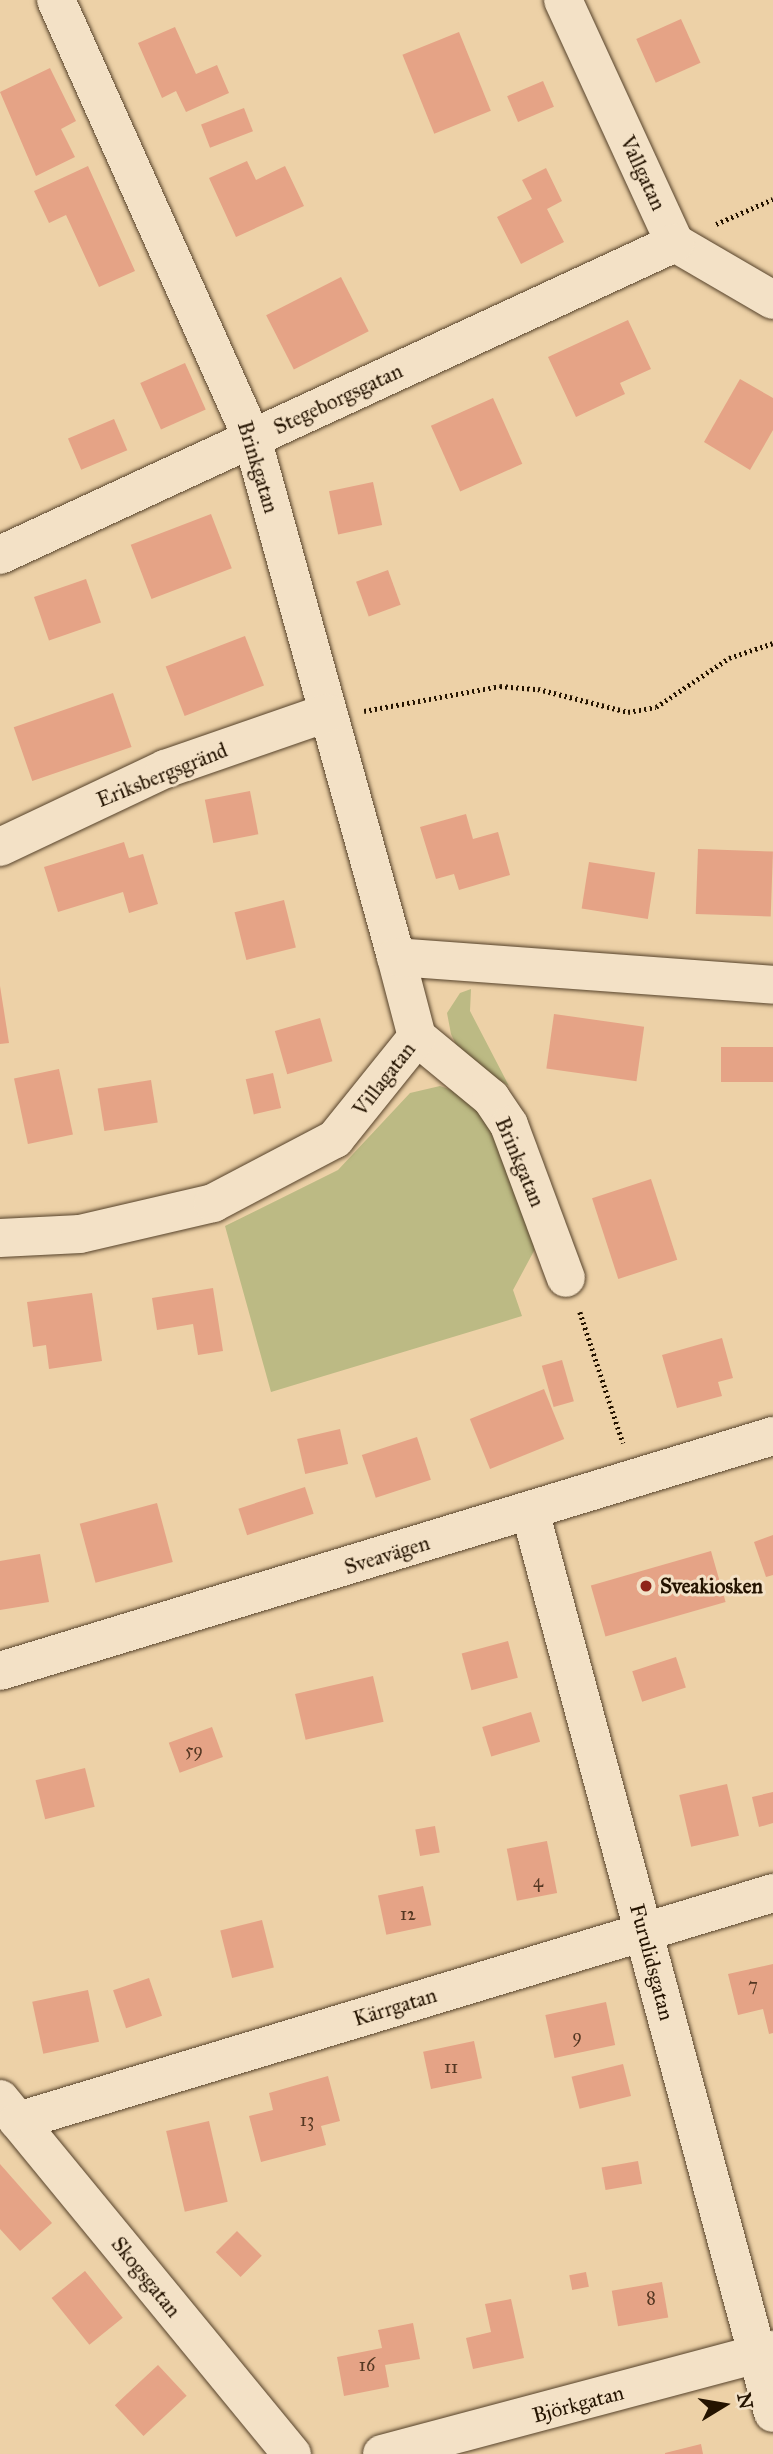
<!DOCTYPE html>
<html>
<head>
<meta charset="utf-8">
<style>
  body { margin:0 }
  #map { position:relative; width:773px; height:2454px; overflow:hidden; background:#edd1a7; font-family:"IM FELL Great Primer",serif }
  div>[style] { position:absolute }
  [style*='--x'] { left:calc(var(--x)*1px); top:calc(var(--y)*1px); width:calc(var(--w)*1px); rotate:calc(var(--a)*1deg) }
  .green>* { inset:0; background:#bcba84 }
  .building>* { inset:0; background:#e5a386; transform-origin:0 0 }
  .path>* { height:4.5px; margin-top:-2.25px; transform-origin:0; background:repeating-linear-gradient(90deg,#241300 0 2px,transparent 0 5.5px) }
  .roads { filter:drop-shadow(0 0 2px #56422a) drop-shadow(0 0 2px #56422a) }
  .minor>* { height:38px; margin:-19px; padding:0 19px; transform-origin:19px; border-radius:19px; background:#f3e1c6 }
  .secondary>* { height:38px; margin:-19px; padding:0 19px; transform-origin:19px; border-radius:19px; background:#f3e1c6 }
  .dots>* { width:19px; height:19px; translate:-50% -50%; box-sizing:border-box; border:4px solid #f3e1c6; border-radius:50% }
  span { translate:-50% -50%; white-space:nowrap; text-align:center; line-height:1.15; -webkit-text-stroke:6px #f3e1c6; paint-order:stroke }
  .number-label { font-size:18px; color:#543722 }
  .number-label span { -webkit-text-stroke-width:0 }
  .street-label { font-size:21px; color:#241300 }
  .poi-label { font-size:21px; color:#241300; font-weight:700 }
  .left { translate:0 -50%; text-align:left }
  .north { position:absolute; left:689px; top:2370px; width:70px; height:70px; -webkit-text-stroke:5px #f3e1c6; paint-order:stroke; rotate:79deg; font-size:19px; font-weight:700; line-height:28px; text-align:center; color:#241300 }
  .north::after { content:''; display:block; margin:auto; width:24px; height:32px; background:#241300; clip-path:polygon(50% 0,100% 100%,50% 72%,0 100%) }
</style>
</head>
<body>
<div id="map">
  <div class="green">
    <i style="clip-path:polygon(471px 989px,470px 1011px,509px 1086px,461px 1055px,451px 1034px,447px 1013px,460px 993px)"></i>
    <i style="clip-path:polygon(440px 1086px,472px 1097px,494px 1131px,535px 1249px,513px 1290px,522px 1316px,271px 1392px,225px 1226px,338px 1170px,410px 1093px)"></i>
  </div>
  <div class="building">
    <i style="left:681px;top:19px;width:48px;height:49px;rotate:66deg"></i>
    <i style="clip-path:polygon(175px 27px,196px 74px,217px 65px,229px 93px,186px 112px,176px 91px,162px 98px,138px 43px)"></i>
    <i style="left:459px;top:32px;width:85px;height:61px;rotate:68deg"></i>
    <i style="clip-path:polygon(50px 68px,76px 121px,61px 129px,75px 157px,36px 176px,0 92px)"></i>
    <i style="left:543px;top:81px;width:28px;height:39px;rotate:67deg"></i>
    <i style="left:244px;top:108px;width:25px;height:46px;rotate:69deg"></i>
    <i style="clip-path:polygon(247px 161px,256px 180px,285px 166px,304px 206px,236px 237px,209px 178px)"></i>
    <i style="clip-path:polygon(88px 166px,135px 271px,99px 287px,66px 215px,49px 223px,34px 191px)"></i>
    <i style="clip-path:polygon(546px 168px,562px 201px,547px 209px,564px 242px,521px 264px,497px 217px,532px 199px,522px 180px)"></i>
    <i style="left:341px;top:277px;width:61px;height:84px;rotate:63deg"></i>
    <i style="clip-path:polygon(628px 320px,651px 369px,620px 383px,625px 394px,576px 417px,548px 357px)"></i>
    <i style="left:185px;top:363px;width:51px;height:49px;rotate:66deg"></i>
    <i style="clip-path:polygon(740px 379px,773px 398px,773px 430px,750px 470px,704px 442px)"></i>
    <i style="left:493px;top:398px;width:72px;height:68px;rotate:66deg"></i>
    <i style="left:114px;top:419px;width:34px;height:50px;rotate:67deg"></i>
    <i style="left:373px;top:482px;width:44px;height:45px;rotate:78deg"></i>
    <i style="left:211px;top:514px;width:58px;height:86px;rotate:69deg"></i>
    <i style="left:388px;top:570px;width:37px;height:34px;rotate:70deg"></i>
    <i style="left:86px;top:579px;width:46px;height:55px;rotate:71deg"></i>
    <i style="left:245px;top:636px;width:53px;height:85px;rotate:69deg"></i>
    <i style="left:113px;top:693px;width:57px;height:105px;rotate:71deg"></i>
    <i style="left:250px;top:791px;width:44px;height:46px;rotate:79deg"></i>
    <i style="clip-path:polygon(466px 814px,473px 839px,498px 832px,510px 875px,459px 890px,454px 874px,436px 879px,420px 827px)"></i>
    <i style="clip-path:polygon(124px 842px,129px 858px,143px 854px,158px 904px,129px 913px,123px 892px,58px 912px,44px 867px)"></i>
    <i style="left:698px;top:849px;width:75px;height:65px;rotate:2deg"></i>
    <i style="left:589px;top:862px;width:67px;height:47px;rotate:9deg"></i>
    <i style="left:284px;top:900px;width:49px;height:51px;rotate:76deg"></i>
    <i style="clip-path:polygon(0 986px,9px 1043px,0 1044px)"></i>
    <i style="left:554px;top:1014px;width:91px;height:55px;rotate:8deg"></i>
    <i style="left:320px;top:1018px;width:45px;height:47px;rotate:74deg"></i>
    <i style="left:721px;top:1047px;width:52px;height:35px"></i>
    <i style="left:59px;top:1069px;width:67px;height:46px;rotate:78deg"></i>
    <i style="left:273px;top:1073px;width:36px;height:28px;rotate:77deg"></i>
    <i style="left:151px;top:1080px;width:43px;height:54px;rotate:81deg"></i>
    <i style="left:651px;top:1179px;width:85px;height:62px;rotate:72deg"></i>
    <i style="clip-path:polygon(213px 1288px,223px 1351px,198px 1355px,193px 1324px,157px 1330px,152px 1298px)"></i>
    <i style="clip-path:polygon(92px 1293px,102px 1361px,49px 1369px,46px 1345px,33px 1347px,27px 1302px)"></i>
    <i style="clip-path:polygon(722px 1338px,733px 1378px,718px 1382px,722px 1396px,677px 1408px,662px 1355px)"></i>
    <i style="left:562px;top:1360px;width:43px;height:21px;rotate:74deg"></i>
    <i style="left:544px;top:1389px;width:54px;height:80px;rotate:68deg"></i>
    <i style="left:340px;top:1429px;width:36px;height:44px;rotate:77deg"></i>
    <i style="left:417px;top:1437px;width:45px;height:58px;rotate:72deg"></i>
    <i style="left:305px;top:1487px;width:28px;height:70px;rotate:72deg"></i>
    <i style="left:157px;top:1503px;width:61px;height:80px;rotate:75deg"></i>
    <i style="clip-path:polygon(773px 1535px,773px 1575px,766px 1577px,754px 1542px)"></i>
    <i style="left:711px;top:1551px;width:53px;height:125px;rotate:74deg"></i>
    <i style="clip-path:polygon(40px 1554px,49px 1602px,0 1610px,0 1561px)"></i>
    <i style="left:508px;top:1641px;width:38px;height:48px;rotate:75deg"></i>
    <i style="left:676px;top:1657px;width:32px;height:46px;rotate:72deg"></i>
    <i style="left:373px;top:1676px;width:47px;height:80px;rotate:77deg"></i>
    <i style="left:531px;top:1712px;width:31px;height:51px;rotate:73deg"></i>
    <i style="left:212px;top:1727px;width:32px;height:46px;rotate:70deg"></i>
    <i style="left:85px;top:1768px;width:40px;height:51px;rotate:76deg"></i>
    <i style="left:727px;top:1784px;width:53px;height:49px;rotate:77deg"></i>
    <i style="clip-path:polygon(773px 1792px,773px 1823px,759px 1827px,752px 1797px)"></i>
    <i style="left:435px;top:1826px;width:27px;height:20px;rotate:80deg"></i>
    <i style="left:547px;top:1841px;width:53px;height:41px;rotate:79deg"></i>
    <i style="left:423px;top:1886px;width:40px;height:46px;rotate:78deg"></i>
    <i style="left:262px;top:1920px;width:49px;height:43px;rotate:76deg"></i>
    <i style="clip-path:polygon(773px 1964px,773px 2033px,769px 2034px,763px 2009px,738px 2015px,728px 1974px)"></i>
    <i style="left:149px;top:1978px;width:40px;height:38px;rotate:71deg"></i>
    <i style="left:88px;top:1990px;width:53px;height:57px;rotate:78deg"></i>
    <i style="left:606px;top:2002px;width:44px;height:62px;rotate:78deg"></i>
    <i style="left:474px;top:2041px;width:38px;height:52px;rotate:78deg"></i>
    <i style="left:623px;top:2064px;width:33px;height:53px;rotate:76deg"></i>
    <i style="clip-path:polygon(328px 2076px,340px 2121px,321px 2126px,326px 2145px,261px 2162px,249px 2116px,273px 2110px,269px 2093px)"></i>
    <i style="left:209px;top:2121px;width:83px;height:44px;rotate:77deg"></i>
    <i style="left:638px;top:2161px;width:23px;height:37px;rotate:80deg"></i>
    <i style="clip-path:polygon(0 2164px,52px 2223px,20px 2251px,0 2229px)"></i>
    <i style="left:237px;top:2231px;width:35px;height:30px;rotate:45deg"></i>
    <i style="left:85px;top:2271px;width:60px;height:43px;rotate:51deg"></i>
    <i style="left:586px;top:2272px;width:15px;height:17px;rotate:79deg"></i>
    <i style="left:662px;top:2282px;width:36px;height:51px;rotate:80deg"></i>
    <i style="clip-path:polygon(511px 2299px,524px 2358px,473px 2369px,466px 2338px,491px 2332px,485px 2304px)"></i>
    <i style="clip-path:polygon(413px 2323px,420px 2359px,385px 2365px,389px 2387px,344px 2396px,337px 2357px,382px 2348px,378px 2330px)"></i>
    <i style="left:158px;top:2365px;width:42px;height:59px;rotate:47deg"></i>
    <i style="clip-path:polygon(701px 2444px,703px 2454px,665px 2454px,665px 2453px)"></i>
  </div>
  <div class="path">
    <i style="--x:716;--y:224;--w:62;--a:-23.7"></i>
    <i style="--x:364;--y:711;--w:138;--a:-10.4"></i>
    <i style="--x:500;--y:686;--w:38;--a:5"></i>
    <i style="--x:538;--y:689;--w:93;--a:14.3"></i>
    <i style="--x:628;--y:712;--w:28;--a:-10"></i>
    <i style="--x:656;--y:707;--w:88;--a:-33.9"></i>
    <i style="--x:729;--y:658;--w:46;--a:-18.8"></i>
    <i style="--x:580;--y:1312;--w:138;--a:71.8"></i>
  </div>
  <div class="roads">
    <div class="minor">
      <i style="--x:56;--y:0;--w:480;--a:65.9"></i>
      <i style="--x:252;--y:438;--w:539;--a:74.49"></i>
      <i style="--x:563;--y:0;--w:268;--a:65.3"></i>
      <i style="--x:675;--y:243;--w:113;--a:30.2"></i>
      <i style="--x:0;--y:555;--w:744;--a:-24.81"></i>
      <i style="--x:0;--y:847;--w:183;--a:-25.3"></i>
      <i style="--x:165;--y:769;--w:171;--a:-19.1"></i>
      <i style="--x:417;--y:1037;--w:96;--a:39.5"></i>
      <i style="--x:491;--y:1098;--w:32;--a:56"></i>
      <i style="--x:509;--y:1125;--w:163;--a:69.6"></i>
      <i style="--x:0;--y:1238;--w:80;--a:-2.9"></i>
      <i style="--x:80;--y:1234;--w:137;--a:-13.1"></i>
      <i style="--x:213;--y:1203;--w:138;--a:-27.7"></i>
      <i style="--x:335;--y:1139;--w:131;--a:-51.2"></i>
      <i style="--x:417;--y:1037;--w:83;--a:-104.7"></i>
      <i style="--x:396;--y:957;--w:378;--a:4.2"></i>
      <i style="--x:530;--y:1511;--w:934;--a:74.92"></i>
      <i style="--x:0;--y:2099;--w:460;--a:50.6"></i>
      <i style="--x:18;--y:2121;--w:789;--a:-16.8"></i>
      <i style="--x:382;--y:2454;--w:405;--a:-14.9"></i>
    </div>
    <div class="secondary">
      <i style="--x:0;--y:1671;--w:808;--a:-16.91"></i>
    </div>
  </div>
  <div class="dots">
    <i style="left:646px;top:1586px;background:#8f2418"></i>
  </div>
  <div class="number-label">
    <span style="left:194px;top:1750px">59</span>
    <span style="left:538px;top:1881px">4</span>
    <span style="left:408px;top:1914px">12</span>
    <span style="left:753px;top:1985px">7</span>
    <span style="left:577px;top:2036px">9</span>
    <span style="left:451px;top:2067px">11</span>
    <span style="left:307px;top:2120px">13</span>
    <span style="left:651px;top:2298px">8</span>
    <span style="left:367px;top:2365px">16</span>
  </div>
  <div class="street-label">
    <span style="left:643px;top:173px;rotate:65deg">Vallgatan</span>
    <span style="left:338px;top:399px;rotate:-25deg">Stegeborgsgatan</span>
    <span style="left:258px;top:467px;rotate:73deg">Brinkgatan</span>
    <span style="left:162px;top:775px;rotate:-22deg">Eriksbergsgränd</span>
    <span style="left:384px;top:1079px;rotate:-52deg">Villagatan</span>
    <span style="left:520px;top:1162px;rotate:67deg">Brinkgatan</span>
    <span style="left:387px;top:1555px;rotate:-17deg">Sveavägen</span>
    <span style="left:652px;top:1962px;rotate:75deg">Furulidsgatan</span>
    <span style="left:395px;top:2007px;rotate:-17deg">Kärrgatan</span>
    <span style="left:146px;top:2277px;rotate:51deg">Skogsgatan</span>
    <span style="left:578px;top:2404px;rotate:-15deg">Björkgatan</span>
  </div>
  <div class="poi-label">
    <span class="left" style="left:660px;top:1586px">Sveakiosken</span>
  </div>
  <div class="north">N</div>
</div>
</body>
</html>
